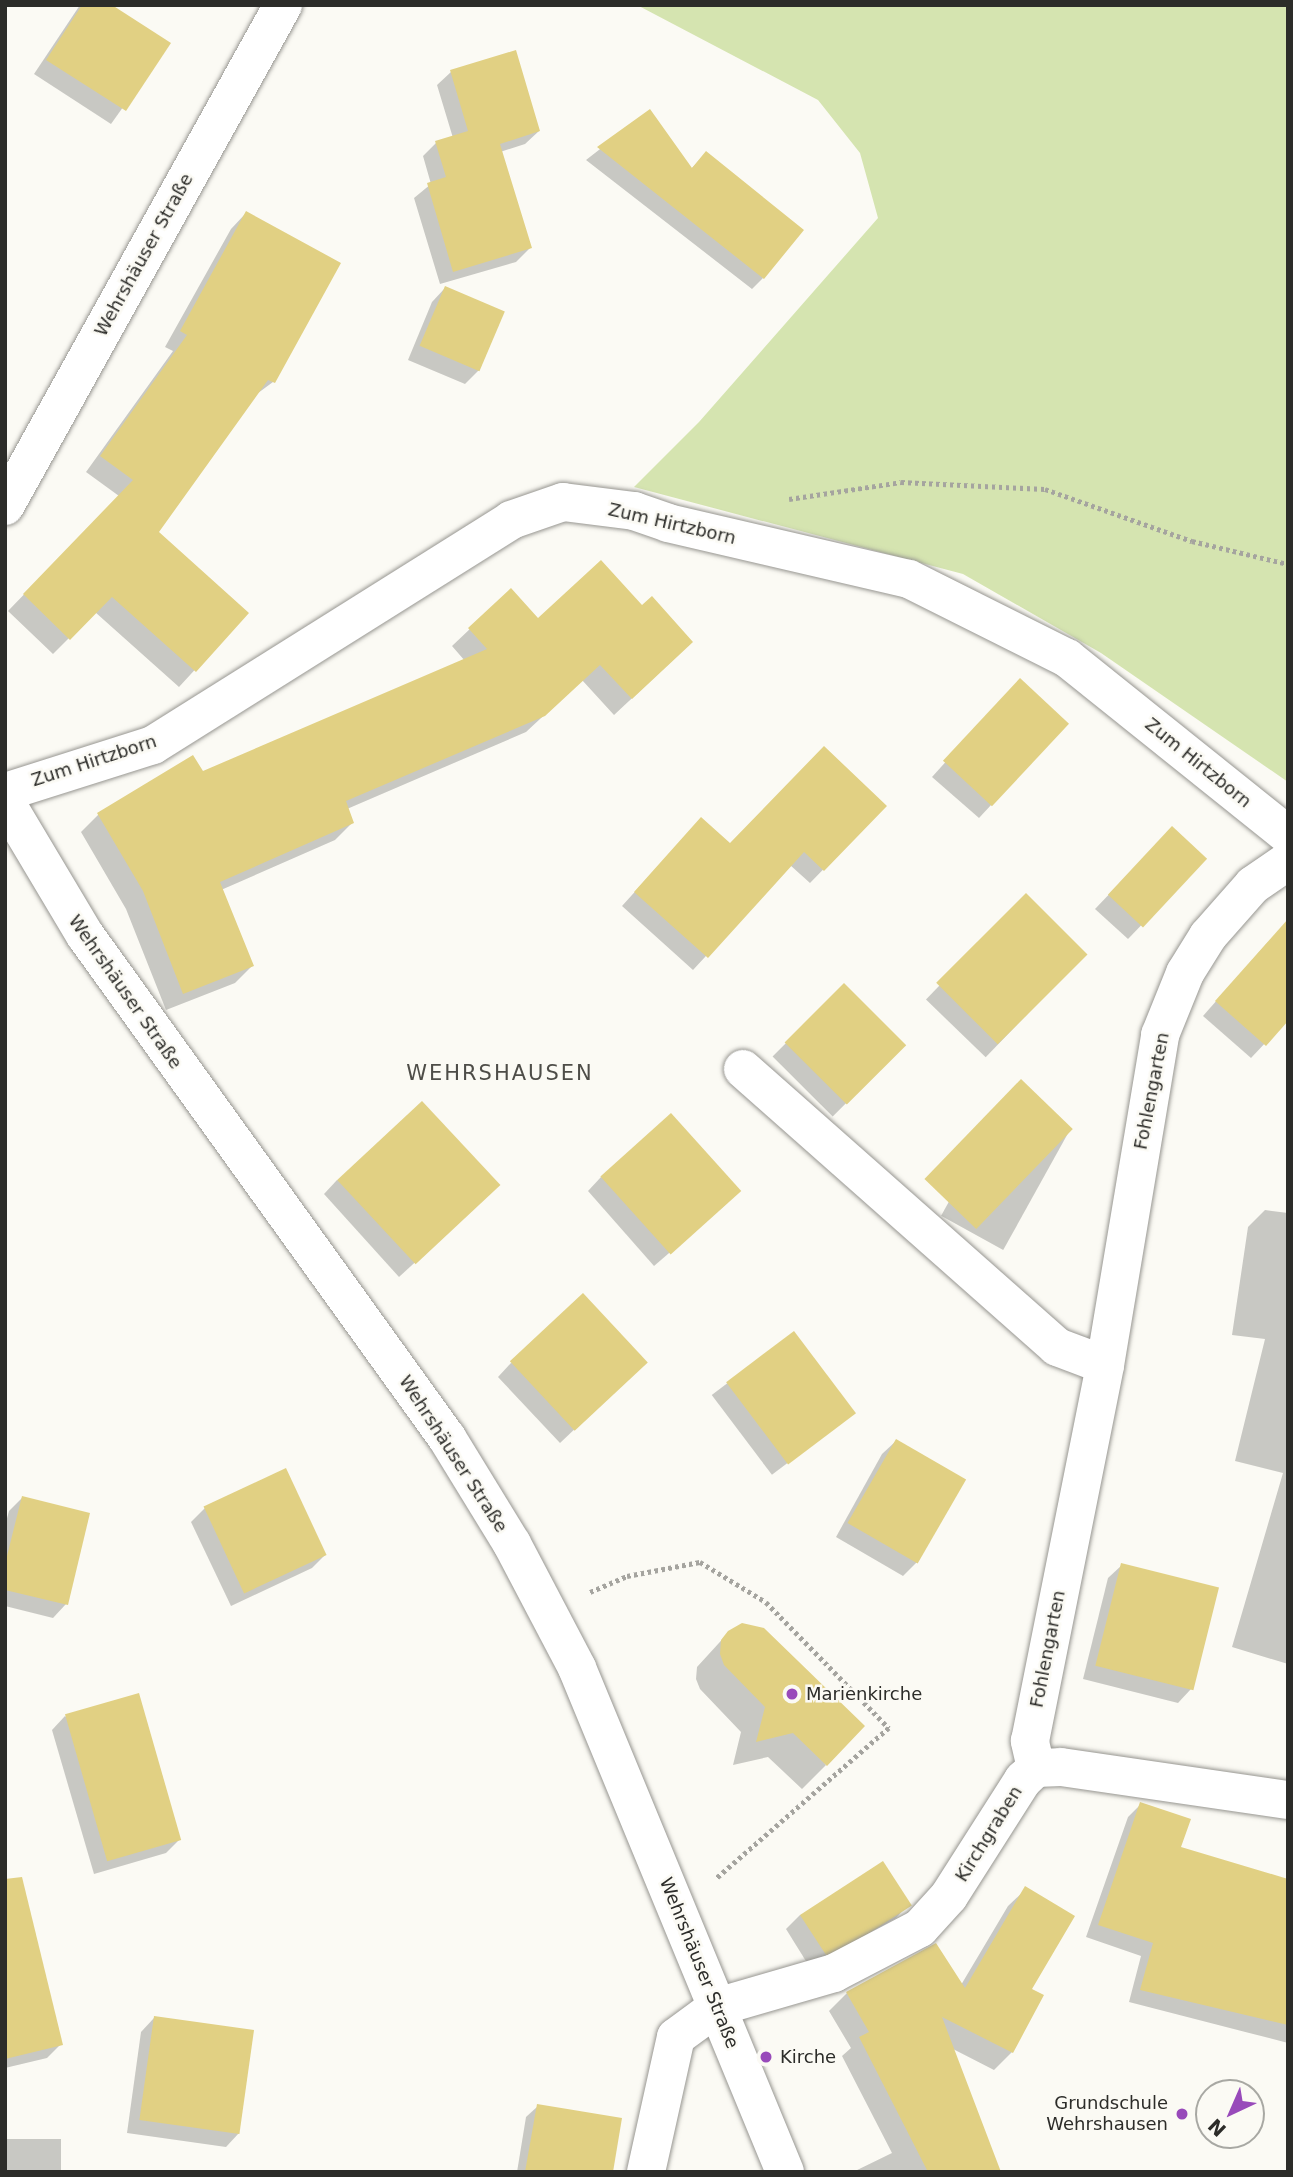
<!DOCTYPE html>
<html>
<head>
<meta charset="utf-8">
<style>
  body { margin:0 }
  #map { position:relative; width:1293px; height:2177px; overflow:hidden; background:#fbfaf4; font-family:"DejaVu Sans",sans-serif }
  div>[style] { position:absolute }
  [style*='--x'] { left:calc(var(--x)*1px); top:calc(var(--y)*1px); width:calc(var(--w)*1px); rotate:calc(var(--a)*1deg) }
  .green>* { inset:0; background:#d5e4b0 }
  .shadow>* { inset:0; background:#0003; transform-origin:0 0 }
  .building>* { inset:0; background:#e1d083; transform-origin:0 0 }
  .path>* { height:4.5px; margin-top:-2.25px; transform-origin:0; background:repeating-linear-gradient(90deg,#a5a49f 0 3.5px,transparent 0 7px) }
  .roads { filter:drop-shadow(0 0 2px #979691) drop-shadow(0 0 2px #979691) }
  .minor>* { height:38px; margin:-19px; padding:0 19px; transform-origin:19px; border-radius:19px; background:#fff }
  .dots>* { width:19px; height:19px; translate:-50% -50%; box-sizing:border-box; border:4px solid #fbfaf4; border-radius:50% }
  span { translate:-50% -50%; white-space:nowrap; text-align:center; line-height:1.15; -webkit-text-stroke:5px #fbfaf4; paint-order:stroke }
  .street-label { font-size:18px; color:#2c2c29 }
  .poi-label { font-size:18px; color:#2c2c29 }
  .left { translate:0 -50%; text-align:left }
  .right { translate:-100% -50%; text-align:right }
  .quarter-label { font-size:21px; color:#4e4d48; letter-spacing:2px }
  .frame { position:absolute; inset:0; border:7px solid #2c2c29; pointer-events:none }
  .north { position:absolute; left:1195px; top:2079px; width:70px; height:70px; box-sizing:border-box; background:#fbfaf4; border:2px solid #a8a8a3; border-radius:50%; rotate:224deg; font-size:19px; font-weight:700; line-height:28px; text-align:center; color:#2c2c29 }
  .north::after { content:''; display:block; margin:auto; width:24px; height:32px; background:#984aba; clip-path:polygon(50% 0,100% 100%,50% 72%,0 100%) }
</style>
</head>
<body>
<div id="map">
  <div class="green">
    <i style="clip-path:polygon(637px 5px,1288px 5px,1288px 782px,1101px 653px,963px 574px,634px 487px,699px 422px,878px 218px,860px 153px,818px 100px)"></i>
  </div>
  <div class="shadow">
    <i style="clip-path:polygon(80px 5px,109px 5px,168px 44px,111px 124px,34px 74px)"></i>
    <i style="clip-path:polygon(451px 72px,539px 131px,525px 144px,500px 152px,530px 248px,516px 262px,440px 284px,414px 198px,431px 184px,423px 156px,436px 143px,453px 138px,437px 85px)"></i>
    <i style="clip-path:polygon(649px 111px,691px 169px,706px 153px,763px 278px,752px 289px,586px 160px)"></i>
    <i style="clip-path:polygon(246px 213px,338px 264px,273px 382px,254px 396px,157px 532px,247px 613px,179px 687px,95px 612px,53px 654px,8px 611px,119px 496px,86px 472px,173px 351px,165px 347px,231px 229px)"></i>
    <i style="clip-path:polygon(445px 288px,479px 370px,465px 384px,408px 360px,432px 302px)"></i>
    <i style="clip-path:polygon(511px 590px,538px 620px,642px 608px,674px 659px,614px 715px,582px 680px,526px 732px,347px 809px,352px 823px,335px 840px,221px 890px,252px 966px,235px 983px,166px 1010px,126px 909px,81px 832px,98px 815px,193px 758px,202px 774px,465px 661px,452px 646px)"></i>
    <i style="clip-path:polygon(1007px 694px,1067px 723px,979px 818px,932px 777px)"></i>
    <i style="clip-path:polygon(885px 806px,810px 883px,790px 865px,693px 970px,622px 906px,688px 833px,730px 845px)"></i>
    <i style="clip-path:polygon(1159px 842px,1205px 859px,1128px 939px,1095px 909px)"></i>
    <i style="left:1026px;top:896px;width:83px;height:144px;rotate:44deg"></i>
    <i style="clip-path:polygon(1268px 942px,1288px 1019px,1251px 1058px,1203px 1016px)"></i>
    <i style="left:844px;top:985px;width:85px;height:101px;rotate:45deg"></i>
    <i style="left:1008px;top:1095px;width:71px;height:138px;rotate:29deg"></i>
    <i style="clip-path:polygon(601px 1177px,725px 1205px,654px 1266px,588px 1191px)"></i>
    <i style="clip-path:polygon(337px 1180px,484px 1199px,399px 1277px,324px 1194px)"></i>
    <i style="clip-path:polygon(1265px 1210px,1288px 1213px,1288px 1664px,1232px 1647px,1283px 1473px,1235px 1461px,1265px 1339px,1232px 1335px,1248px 1227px)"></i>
    <i style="left:794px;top:1333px;width:100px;height:103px;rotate:53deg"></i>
    <i style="clip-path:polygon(511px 1363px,632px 1375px,560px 1443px,498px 1377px)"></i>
    <i style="clip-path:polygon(896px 1441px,917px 1562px,903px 1576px,836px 1537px,882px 1454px)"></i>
    <i style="clip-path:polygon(22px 1498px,66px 1604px,53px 1618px,5px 1606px,5px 1526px,9px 1511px)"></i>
    <i style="clip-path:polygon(205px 1508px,325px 1555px,312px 1568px,231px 1606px,191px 1522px)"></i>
    <i style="clip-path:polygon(1122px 1565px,1191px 1689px,1178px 1703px,1083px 1679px,1108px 1578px)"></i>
    <i style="clip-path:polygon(729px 1632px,826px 1765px,802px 1789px,768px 1757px,733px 1765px,741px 1732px,700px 1689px,696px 1679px,697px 1667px)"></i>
    <i style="clip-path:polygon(65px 1716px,179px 1840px,166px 1853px,94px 1874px,52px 1730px)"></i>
    <i style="clip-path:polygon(1141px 1804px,1179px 1849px,1288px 1881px,1288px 2043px,1129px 2002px,1141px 1956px,1086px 1937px,1128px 1817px)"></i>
    <i style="clip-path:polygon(1026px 1889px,1030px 1989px,1012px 2052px,994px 2070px,953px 2049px,999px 2172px,853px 2172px,892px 2153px,842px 2056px,851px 2048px,829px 2011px,847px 1993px,936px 1945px,961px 1985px,1008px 1906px)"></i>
    <i style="clip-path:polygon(909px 1904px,896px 1918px,809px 1966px,786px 1929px,800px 1915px)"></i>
    <i style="clip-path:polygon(5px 1919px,61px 2044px,47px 2058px,5px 2068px)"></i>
    <i style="clip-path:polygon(154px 2018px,239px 2133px,226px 2147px,127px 2133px,141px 2032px)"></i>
    <i style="clip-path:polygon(538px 2106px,611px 2172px,517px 2172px,526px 2117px)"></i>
    <i style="left:5px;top:2139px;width:56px;height:33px"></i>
  </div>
  <div class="building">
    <i style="clip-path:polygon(82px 5px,112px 5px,171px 43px,126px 111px,46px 60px)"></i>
    <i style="clip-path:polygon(516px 50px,540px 131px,500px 144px,532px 248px,453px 272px,427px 183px,446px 177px,435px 141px,468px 131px,450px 70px)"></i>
    <i style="clip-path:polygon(650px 109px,692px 168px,706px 151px,804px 230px,764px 279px,597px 147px)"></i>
    <i style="clip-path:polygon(246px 211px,341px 263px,275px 383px,268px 380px,159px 532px,249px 613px,196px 672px,112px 597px,70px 640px,23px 594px,133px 480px,100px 456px,187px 335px,180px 331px)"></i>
    <i style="left:445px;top:286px;width:65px;height:65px;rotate:23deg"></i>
    <i style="clip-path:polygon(601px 560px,642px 605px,652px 596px,693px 642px,632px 699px,600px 665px,545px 716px,346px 801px,354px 823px,220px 882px,254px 966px,183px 994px,143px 891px,97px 813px,193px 755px,203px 771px,487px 649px,468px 628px,511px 588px,538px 618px)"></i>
    <i style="left:1020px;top:678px;width:67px;height:113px;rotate:43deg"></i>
    <i style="clip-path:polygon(824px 746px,887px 806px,824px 871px,804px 852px,708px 958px,634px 892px,701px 817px,730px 843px)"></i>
    <i style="left:1172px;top:826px;width:48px;height:94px;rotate:43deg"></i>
    <i style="left:1026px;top:893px;width:87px;height:127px;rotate:45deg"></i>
    <i style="clip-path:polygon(1288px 919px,1288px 1021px,1266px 1046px,1215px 1001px)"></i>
    <i style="left:844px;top:983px;width:88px;height:84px;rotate:45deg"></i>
    <i style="left:1021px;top:1079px;width:72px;height:139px;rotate:44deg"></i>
    <i style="left:422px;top:1101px;width:115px;height:116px;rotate:47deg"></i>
    <i style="left:671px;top:1113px;width:105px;height:95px;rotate:48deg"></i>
    <i style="left:583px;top:1293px;width:95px;height:100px;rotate:47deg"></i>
    <i style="left:794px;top:1331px;width:103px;height:85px;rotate:53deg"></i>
    <i style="left:896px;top:1439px;width:81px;height:97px;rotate:30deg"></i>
    <i style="left:286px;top:1468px;width:96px;height:91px;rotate:65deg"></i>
    <i style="clip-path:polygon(22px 1496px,90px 1513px,68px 1605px,5px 1590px,5px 1564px)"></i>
    <i style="left:1121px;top:1563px;width:101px;height:106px;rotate:14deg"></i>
    <i style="clip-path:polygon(742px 1623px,764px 1628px,865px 1726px,827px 1766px,793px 1733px,756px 1742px,765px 1707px,724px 1665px,720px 1654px,721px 1640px,728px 1631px)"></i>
    <i style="left:139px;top:1693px;width:153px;height:77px;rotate:74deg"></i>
    <i style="clip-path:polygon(1140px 1802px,1191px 1819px,1181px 1847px,1288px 1879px,1288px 2025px,1140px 1990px,1153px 1943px,1098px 1925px)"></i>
    <i style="left:883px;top:1861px;width:53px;height:99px;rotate:57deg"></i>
    <i style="clip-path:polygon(22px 1877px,63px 2045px,5px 2059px,5px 1879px)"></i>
    <i style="clip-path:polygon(1025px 1886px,1075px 1916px,1032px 1989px,1044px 1995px,1013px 2053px,942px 2017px,1001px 2172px,928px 2172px,859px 2037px,869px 2032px,846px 1992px,936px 1943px,965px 1988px)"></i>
    <i style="left:154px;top:2016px;width:101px;height:105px;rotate:8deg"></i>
    <i style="clip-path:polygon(537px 2104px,622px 2118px,613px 2172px,525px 2172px)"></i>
  </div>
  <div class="path">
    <i style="--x:789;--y:499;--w:113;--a:-8.6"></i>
    <i style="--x:901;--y:482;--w:144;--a:2.8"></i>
    <i style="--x:1045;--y:489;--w:156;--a:19.5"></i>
    <i style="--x:1192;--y:541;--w:99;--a:13.5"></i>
    <i style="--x:590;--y:1592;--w:40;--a:-23.4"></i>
    <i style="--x:627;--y:1576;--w:74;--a:-10.9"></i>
    <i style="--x:700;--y:1562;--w:77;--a:31.2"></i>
    <i style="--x:766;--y:1602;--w:176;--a:45.7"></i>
    <i style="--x:889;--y:1728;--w:230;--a:138.9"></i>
  </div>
  <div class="roads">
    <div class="minor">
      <i style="--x:5;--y:506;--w:573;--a:-60.97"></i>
      <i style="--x:5;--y:792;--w:155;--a:-17.6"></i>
      <i style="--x:153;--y:745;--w:423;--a:-32.1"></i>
      <i style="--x:511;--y:520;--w:55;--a:-19.1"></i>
      <i style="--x:563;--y:502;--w:72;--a:7.2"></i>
      <i style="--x:634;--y:511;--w:36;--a:19"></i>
      <i style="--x:668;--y:523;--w:247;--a:13.1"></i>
      <i style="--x:909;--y:579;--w:177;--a:26.6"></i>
      <i style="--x:1067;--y:658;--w:283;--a:38.7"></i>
      <i style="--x:5;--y:801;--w:156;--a:59.2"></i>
      <i style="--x:85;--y:935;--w:620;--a:54.26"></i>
      <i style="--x:447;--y:1438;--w:124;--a:58.5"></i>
      <i style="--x:512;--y:1544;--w:140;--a:62.3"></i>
      <i style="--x:577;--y:1668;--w:545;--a:67.57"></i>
      <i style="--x:743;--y:1069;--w:419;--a:41.5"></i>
      <i style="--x:1057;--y:1347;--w:51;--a:20.6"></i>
      <i style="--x:1036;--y:1768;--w:28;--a:-103"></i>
      <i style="--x:1030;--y:1741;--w:383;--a:-78.7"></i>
      <i style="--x:1105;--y:1365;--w:335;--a:-80.5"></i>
      <i style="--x:1160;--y:1035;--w:67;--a:-68"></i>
      <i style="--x:1185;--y:973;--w:44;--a:-58.1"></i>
      <i style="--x:1208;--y:936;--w:68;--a:-48.6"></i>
      <i style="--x:1253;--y:885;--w:42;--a:-34.4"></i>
      <i style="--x:646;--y:2172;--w:138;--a:-77.5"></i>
      <i style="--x:676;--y:2037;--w:51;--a:-36.2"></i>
      <i style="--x:717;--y:2007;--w:122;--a:-16.2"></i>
      <i style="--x:834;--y:1973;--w:97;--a:-27.6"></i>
      <i style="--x:920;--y:1928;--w:43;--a:-47.8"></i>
      <i style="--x:949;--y:1896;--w:138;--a:-57.5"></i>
      <i style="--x:1023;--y:1780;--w:18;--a:-43"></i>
      <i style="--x:1036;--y:1768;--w:25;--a:-2"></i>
      <i style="--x:1061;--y:1767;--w:229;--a:8.3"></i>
    </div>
  </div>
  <div class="dots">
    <i style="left:792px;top:1694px;background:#984aba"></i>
    <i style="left:766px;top:2057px;background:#984aba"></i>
    <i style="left:1182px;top:2114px;background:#984aba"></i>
  </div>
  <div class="street-label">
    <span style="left:144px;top:255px;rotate:-61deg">Wehrshäuser Straße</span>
    <span style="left:672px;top:524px;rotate:13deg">Zum Hirtzborn</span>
    <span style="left:94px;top:761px;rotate:-18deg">Zum Hirtzborn</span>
    <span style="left:1198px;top:763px;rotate:39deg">Zum Hirtzborn</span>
    <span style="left:125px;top:992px;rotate:55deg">Wehrshäuser Straße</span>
    <span style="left:1152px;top:1091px;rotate:-79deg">Fohlengarten</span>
    <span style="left:453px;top:1454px;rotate:57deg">Wehrshäuser Straße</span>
    <span style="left:1048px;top:1649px;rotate:-79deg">Fohlengarten</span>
    <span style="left:989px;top:1834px;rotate:-58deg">Kirchgraben</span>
    <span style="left:699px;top:1963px;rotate:68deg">Wehrshäuser Straße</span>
  </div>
  <div class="poi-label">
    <span class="left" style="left:806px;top:1694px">Marienkirche</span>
    <span class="left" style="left:780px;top:2057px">Kirche</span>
    <span class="right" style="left:1168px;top:2114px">Grundschule<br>Wehrshausen</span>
  </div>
  <div class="quarter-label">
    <span style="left:500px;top:1073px">WEHRSHAUSEN</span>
  </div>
  <div class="frame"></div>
  <div class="north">N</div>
</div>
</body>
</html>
